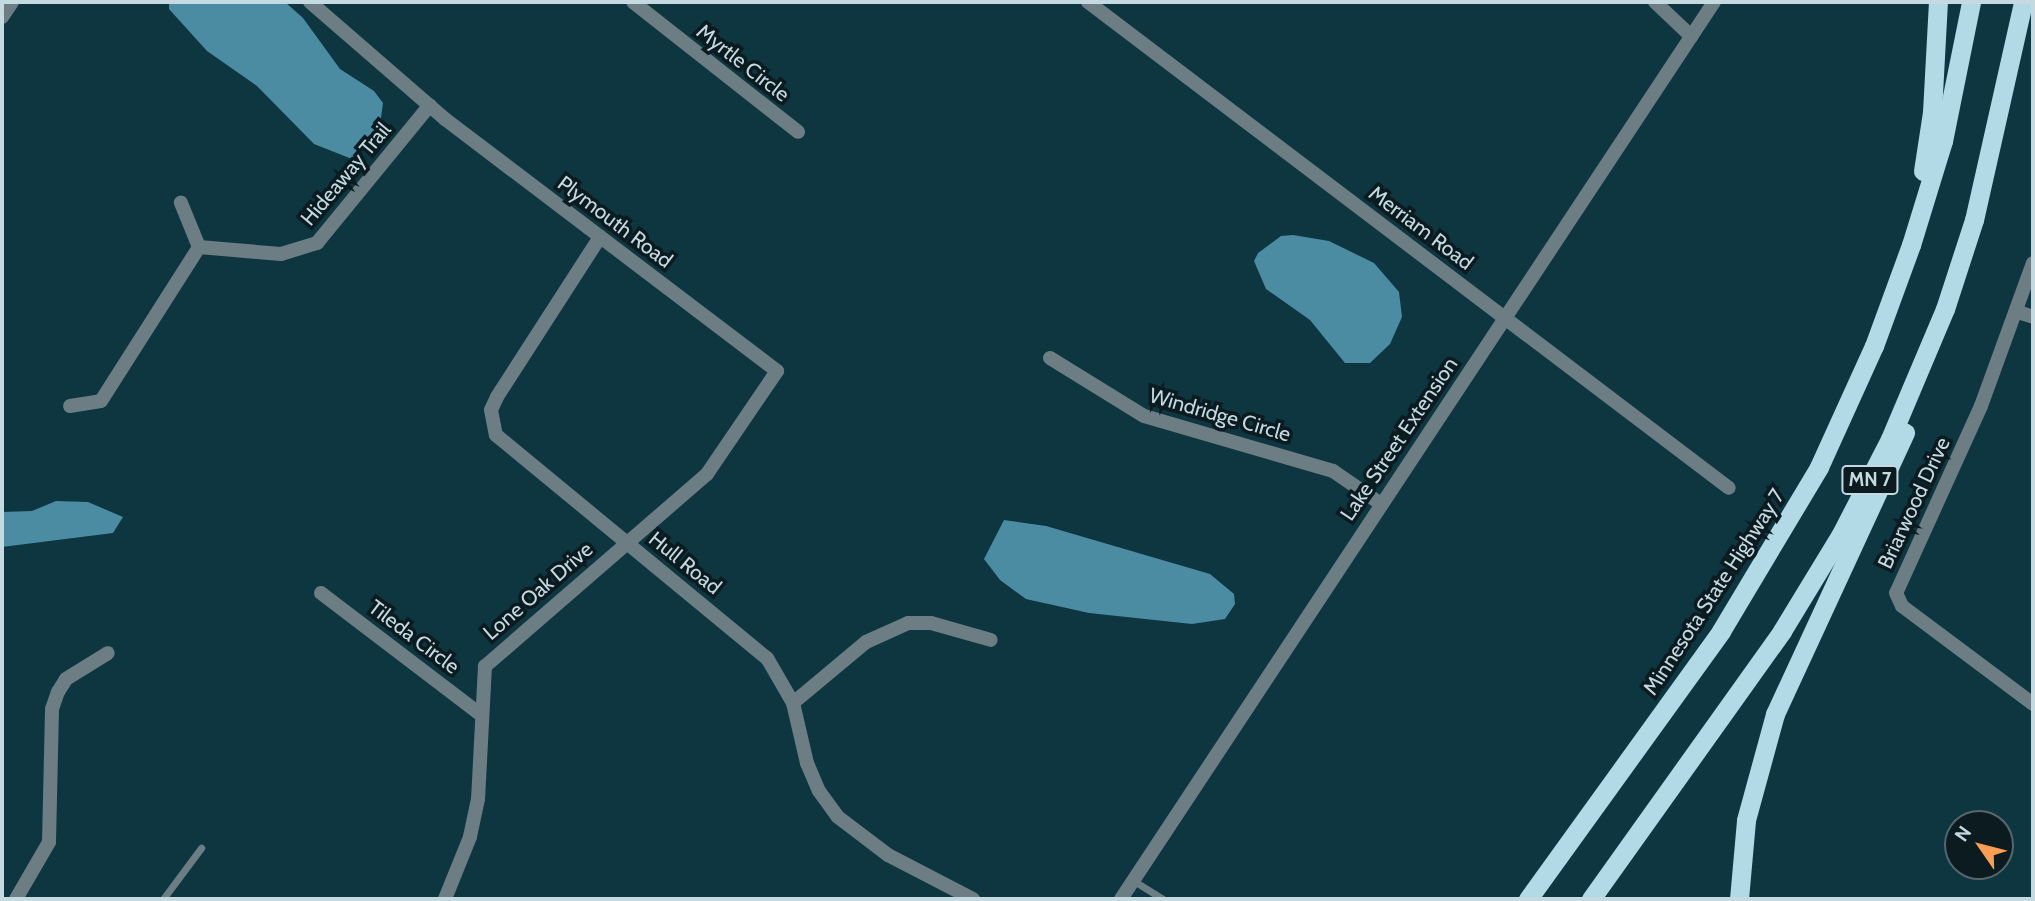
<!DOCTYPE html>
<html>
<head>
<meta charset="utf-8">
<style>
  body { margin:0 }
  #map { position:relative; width:2035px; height:901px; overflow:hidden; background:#0d3641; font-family:Cabin,sans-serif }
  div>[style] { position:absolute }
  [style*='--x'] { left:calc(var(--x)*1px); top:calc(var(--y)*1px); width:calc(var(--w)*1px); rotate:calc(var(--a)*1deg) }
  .water>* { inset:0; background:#4b8ca2 }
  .service>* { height:7px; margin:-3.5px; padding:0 3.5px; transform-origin:3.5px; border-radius:3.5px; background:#6c7d83 }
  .minor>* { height:14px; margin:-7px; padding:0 7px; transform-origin:7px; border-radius:7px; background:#6c7d83 }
  .tertiary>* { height:14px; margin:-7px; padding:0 7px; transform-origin:7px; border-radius:7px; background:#6c7d83 }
  .trunk>* { height:19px; margin:-9.5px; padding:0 9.5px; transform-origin:9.5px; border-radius:9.5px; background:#b2d9e6 }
  span { translate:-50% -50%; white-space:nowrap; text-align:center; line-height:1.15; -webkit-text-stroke:7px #0b1b20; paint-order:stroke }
  .shield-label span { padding:2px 5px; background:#0b1b20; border:2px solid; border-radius:5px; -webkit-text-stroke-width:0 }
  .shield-label { font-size:19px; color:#c5d9e0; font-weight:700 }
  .street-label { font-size:21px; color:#c5d9e0 }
  .frame { position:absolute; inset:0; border:4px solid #c5d9e0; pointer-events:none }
  .north { position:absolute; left:1944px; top:810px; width:70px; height:70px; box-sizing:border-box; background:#0b1b20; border:2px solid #55676d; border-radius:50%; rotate:305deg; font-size:19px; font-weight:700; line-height:28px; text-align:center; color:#c5d9e0 }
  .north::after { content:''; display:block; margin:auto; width:24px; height:32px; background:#fc9d54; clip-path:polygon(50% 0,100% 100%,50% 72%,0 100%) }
</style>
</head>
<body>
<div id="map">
  <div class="water">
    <i style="clip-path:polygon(169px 2px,285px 2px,303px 18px,340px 69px,374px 91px,383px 103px,380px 125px,352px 159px,314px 144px,257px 86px,207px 51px,169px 9px)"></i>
    <i style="clip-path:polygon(1293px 235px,1329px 241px,1374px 263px,1399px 292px,1402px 317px,1390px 344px,1370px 363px,1345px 363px,1310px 320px,1266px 289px,1254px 261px,1258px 253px,1281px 236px)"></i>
    <i style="clip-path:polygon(56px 501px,88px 502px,123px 517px,113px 533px,2px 547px,2px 512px,32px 511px)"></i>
    <i style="clip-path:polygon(1004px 520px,1046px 526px,1210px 574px,1234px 594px,1235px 604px,1225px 619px,1192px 624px,1089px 613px,1026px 599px,1000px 580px,984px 559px)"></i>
  </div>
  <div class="service">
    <i style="--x:1134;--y:881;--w:34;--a:32"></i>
    <i style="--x:163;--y:899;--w:64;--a:-53.3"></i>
  </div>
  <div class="minor">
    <i style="--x:310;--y:2;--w:179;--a:40.9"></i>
    <i style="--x:445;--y:119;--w:417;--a:37.2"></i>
    <i style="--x:777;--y:371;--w:125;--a:124.2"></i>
    <i style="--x:707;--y:474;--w:294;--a:139.1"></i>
    <i style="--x:485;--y:666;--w:133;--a:93"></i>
    <i style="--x:478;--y:799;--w:39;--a:102"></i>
    <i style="--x:470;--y:837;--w:67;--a:112"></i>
    <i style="--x:633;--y:2;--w:210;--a:38.2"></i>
    <i style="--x:1088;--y:2;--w:804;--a:37.17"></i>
    <i style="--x:1655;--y:2;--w:50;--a:43.4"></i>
    <i style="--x:2;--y:17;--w:18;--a:-56"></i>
    <i style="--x:600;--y:237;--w:190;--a:122.8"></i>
    <i style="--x:497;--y:397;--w:14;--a:115"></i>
    <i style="--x:491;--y:410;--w:25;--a:79"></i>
    <i style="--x:496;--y:435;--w:351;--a:39.5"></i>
    <i style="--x:767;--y:658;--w:52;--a:60"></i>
    <i style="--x:793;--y:703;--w:62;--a:76.9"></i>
    <i style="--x:807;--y:763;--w:30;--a:67"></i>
    <i style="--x:819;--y:791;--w:32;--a:54"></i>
    <i style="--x:838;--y:817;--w:63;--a:37.2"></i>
    <i style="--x:888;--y:855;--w:96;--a:27.4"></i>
    <i style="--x:199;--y:247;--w:82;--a:4.9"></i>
    <i style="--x:281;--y:254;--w:38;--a:-17"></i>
    <i style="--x:317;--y:243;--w:178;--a:-50.7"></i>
    <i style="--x:2033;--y:263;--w:152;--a:110"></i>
    <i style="--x:1981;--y:406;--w:205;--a:114.4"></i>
    <i style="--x:1896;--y:593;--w:14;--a:65"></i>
    <i style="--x:1902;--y:606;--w:164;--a:36.8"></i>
    <i style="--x:2018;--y:312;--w:16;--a:18"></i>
    <i style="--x:1050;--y:358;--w:110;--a:31.7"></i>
    <i style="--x:1144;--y:416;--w:197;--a:16.2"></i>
    <i style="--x:1333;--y:471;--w:58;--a:34.5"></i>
    <i style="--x:70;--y:406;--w:31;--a:-9"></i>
    <i style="--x:101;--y:401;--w:183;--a:-57.5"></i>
    <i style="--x:199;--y:247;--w:48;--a:-112.2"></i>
    <i style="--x:321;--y:593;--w:201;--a:37.3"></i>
    <i style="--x:793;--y:703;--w:95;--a:-39.9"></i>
    <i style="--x:866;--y:642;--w:46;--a:-24.3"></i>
    <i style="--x:908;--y:623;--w:23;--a:0"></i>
    <i style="--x:931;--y:623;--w:62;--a:15.8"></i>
    <i style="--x:16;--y:899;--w:66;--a:-59.9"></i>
    <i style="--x:49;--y:842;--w:133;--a:-88.7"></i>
    <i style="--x:52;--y:709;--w:18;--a:-71"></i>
    <i style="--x:58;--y:692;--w:15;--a:-58"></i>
    <i style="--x:66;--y:679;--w:49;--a:-31.8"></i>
  </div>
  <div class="tertiary">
    <i style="--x:1121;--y:899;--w:1075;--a:-56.53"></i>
  </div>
  <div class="trunk">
    <i style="--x:1923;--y:171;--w:60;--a:-81.3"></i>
    <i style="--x:1932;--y:112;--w:110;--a:-86.9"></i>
    <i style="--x:1528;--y:899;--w:330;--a:-54.2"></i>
    <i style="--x:1721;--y:631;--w:191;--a:-59.1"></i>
    <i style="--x:1819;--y:467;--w:133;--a:-65.6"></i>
    <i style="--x:1874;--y:346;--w:108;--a:-69.9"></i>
    <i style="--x:1911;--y:245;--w:109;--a:-72.9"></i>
    <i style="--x:1943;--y:141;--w:142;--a:-78.6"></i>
    <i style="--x:1591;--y:899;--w:329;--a:-54.5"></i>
    <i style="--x:1782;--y:631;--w:114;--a:-58.7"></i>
    <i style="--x:1841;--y:534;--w:107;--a:-62.7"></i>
    <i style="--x:1890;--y:439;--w:141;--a:-67.1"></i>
    <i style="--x:1945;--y:309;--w:94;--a:-72"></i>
    <i style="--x:1974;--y:220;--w:223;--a:-77.3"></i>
    <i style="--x:1739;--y:899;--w:79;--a:-84.9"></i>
    <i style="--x:1746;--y:820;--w:110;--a:-74.7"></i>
    <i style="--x:1775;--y:714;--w:310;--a:-65.2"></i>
  </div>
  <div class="shield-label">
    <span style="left:1870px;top:480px">MN 7</span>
  </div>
  <div class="street-label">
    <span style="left:743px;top:63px;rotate:38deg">Myrtle Circle</span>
    <span style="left:346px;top:174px;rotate:-50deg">Hideaway Trail</span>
    <span style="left:615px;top:222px;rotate:37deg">Plymouth Road</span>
    <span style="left:1421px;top:228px;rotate:37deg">Merriam Road</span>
    <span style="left:1220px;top:415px;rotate:16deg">Windridge Circle</span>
    <span style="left:1399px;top:439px;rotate:-56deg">Lake Street Extension</span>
    <span style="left:1914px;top:503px;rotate:-65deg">Briarwood Drive</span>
    <span style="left:685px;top:563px;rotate:39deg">Hull Road</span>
    <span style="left:538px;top:591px;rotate:-41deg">Lone Oak Drive</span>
    <span style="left:1714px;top:592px;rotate:-57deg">Minnesota State Highway 7</span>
    <span style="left:414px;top:637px;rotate:37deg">Tileda Circle</span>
  </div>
  <div class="frame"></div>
  <div class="north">N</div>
</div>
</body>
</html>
